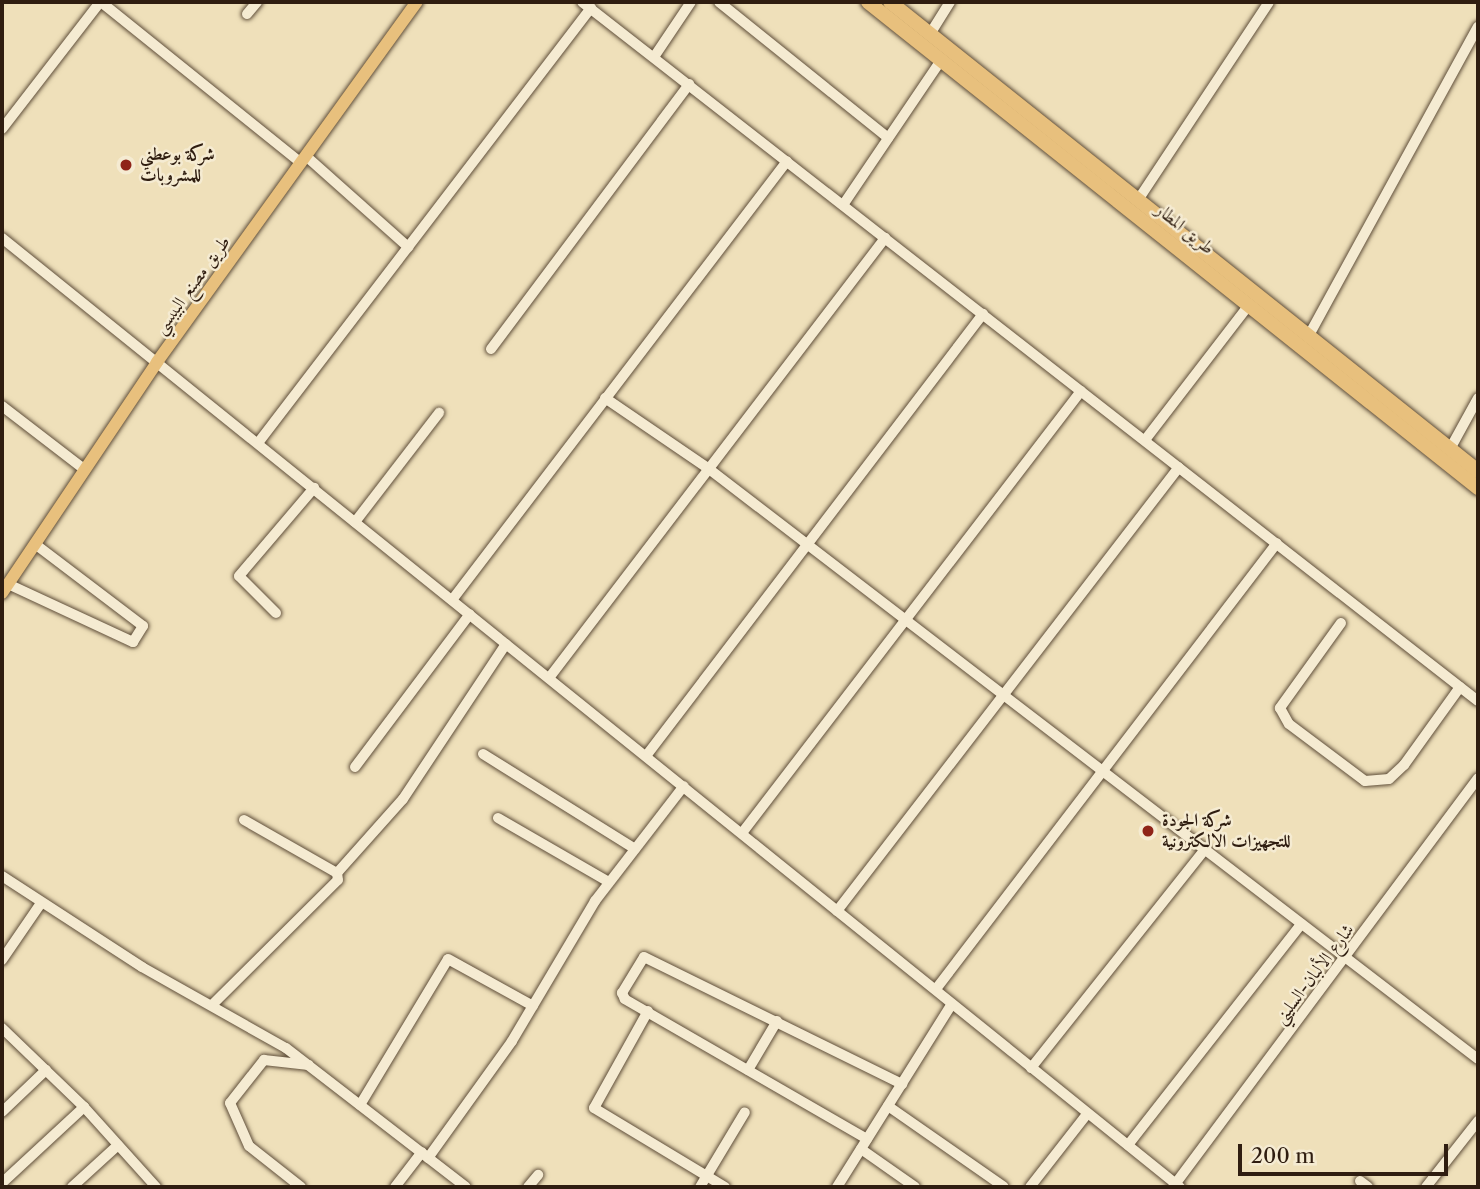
<!DOCTYPE html>
<html>
<head>
<meta charset="utf-8">
<style>
  body { margin:0 }
  #map { position:relative; width:1480px; height:1189px; overflow:hidden; background:#efe0ba; font-family:"Libre Caslon Text",Amiri,serif }
  div>[style] { position:absolute }
  [style*='--x'] { left:calc(var(--x)*1px); top:calc(var(--y)*1px); width:calc(var(--w)*1px); rotate:calc(var(--a)*1deg) }
  .roads { filter:drop-shadow(0 0 2px #5f4e3a) drop-shadow(0 0 2px #5f4e3a) }
  .minor>* { height:10px; margin:-5px; padding:0 5px; transform-origin:5px; border-radius:5px; background:#f5ebd2 }
  .major>* { height:12px; margin:-6px; padding:0 6px; transform-origin:6px; border-radius:6px; background:#e8c07d }
  .highway>* { height:14px; margin:-7px; padding:0 7px; transform-origin:7px; border-radius:7px; background:#e8c07d }
  .dots>* { width:19px; height:19px; translate:-50% -50%; box-sizing:border-box; border:4px solid #f5ebd2; border-radius:50% }
  span { translate:-50% -50%; white-space:nowrap; text-align:center; line-height:1.15; -webkit-text-stroke:5px #f5ebd2; paint-order:stroke }
  .poi-label { font-size:18px; color:#2f1d10; font-weight:700 }
  .left { translate:0 -50%; text-align:left }
  .street-label { font-size:18px; color:#2f1d10 }
  .frame { position:absolute; inset:0; border:4px solid #2f1d10; pointer-events:none }
  .scale { position:absolute; left:1238px; top:1144px; width:210px; height:32px; box-sizing:border-box; border:4px solid #2f1d10; border-top:0; padding-left:9px; font-size:21px; line-height:24px; white-space:nowrap; color:#2f1d10; -webkit-text-stroke:5px #f5ebd2; paint-order:stroke }
</style>
</head>
<body>
<div id="map">
  <div class="roads">
    <div class="minor">
      <i style="--x:101;--y:2;--w:257;--a:38.8"></i>
      <i style="--x:582;--y:2;--w:1136;--a:37.96"></i>
      <i style="--x:719;--y:2;--w:217;--a:38.8"></i>
      <i style="--x:247;--y:14;--w:16;--a:-50"></i>
      <i style="--x:930;--y:34;--w:38;--a:-58"></i>
      <i style="--x:654;--y:57;--w:66;--a:-56.1"></i>
      <i style="--x:2;--y:129;--w:160;--a:-52.3"></i>
      <i style="--x:306;--y:156;--w:137;--a:41.7"></i>
      <i style="--x:1138;--y:200;--w:237;--a:-56.5"></i>
      <i style="--x:843;--y:205;--w:176;--a:-55.9"></i>
      <i style="--x:2;--y:238;--w:1513;--a:38.86"></i>
      <i style="--x:1308;--y:337;--w:354;--a:-61.3"></i>
      <i style="--x:491;--y:349;--w:331;--a:-53.2"></i>
      <i style="--x:605;--y:398;--w:126;--a:34.3"></i>
      <i style="--x:709;--y:469;--w:969;--a:37.5"></i>
      <i style="--x:2;--y:406;--w:105;--a:37.6"></i>
      <i style="--x:1145;--y:440;--w:170;--a:-52.4"></i>
      <i style="--x:258;--y:443;--w:548;--a:-52.57"></i>
      <i style="--x:1450;--y:449;--w:58;--a:-61.2"></i>
      <i style="--x:355;--y:522;--w:138;--a:-52.4"></i>
      <i style="--x:8;--y:584;--w:138;--a:24.9"></i>
      <i style="--x:133;--y:642;--w:19;--a:-58"></i>
      <i style="--x:143;--y:626;--w:136;--a:-142.8"></i>
      <i style="--x:452;--y:600;--w:552;--a:-52.65"></i>
      <i style="--x:276;--y:613;--w:52;--a:-135"></i>
      <i style="--x:239;--y:576;--w:116;--a:-49.6"></i>
      <i style="--x:1341;--y:623;--w:105;--a:125.7"></i>
      <i style="--x:1280;--y:708;--w:18;--a:61"></i>
      <i style="--x:1289;--y:724;--w:95;--a:36.9"></i>
      <i style="--x:1365;--y:781;--w:24;--a:-5"></i>
      <i style="--x:1389;--y:779;--w:21;--a:-43"></i>
      <i style="--x:1404;--y:765;--w:96;--a:-54.3"></i>
      <i style="--x:549;--y:678;--w:554;--a:-52.63"></i>
      <i style="--x:483;--y:754;--w:179;--a:32"></i>
      <i style="--x:646;--y:756;--w:556;--a:-52.68"></i>
      <i style="--x:355;--y:767;--w:191;--a:-53.1"></i>
      <i style="--x:498;--y:818;--w:128;--a:30"></i>
      <i style="--x:244;--y:820;--w:107;--a:29.7"></i>
      <i style="--x:337;--y:873;--w:99;--a:-48.3"></i>
      <i style="--x:403;--y:799;--w:186;--a:-56.4"></i>
      <i style="--x:742;--y:833;--w:557;--a:-52.51"></i>
      <i style="--x:2;--y:876;--w:167;--a:33"></i>
      <i style="--x:142;--y:967;--w:165;--a:29.4"></i>
      <i style="--x:286;--y:1048;--w:227;--a:37.7"></i>
      <i style="--x:837;--y:911;--w:560;--a:-52.39"></i>
      <i style="--x:2;--y:960;--w:69;--a:-55.6"></i>
      <i style="--x:936;--y:989;--w:561;--a:-52.6"></i>
      <i style="--x:212;--y:1005;--w:177;--a:-44.8"></i>
      <i style="--x:338;--y:880;--w:7;--a:-98"></i>
      <i style="--x:648;--y:1011;--w:111;--a:119.1"></i>
      <i style="--x:594;--y:1108;--w:153;--a:31.1"></i>
      <i style="--x:2;--y:1028;--w:114;--a:43.9"></i>
      <i style="--x:84;--y:1107;--w:108;--a:48"></i>
      <i style="--x:1031;--y:1068;--w:280;--a:-51.5"></i>
      <i style="--x:748;--y:1070;--w:57;--a:-59.4"></i>
      <i style="--x:360;--y:1105;--w:170;--a:-58.9"></i>
      <i style="--x:448;--y:959;--w:97;--a:28.9"></i>
      <i style="--x:888;--y:1106;--w:141;--a:34.9"></i>
      <i style="--x:2;--y:1112;--w:61;--a:-43.7"></i>
      <i style="--x:867;--y:1139;--w:280;--a:-150"></i>
      <i style="--x:625;--y:999;--w:7;--a:-117"></i>
      <i style="--x:622;--y:993;--w:42;--a:-58.6"></i>
      <i style="--x:644;--y:957;--w:288;--a:26.2"></i>
      <i style="--x:1128;--y:1145;--w:281;--a:-51.9"></i>
      <i style="--x:861;--y:1149;--w:66;--a:35.1"></i>
      <i style="--x:428;--y:1158;--w:144;--a:-54.3"></i>
      <i style="--x:512;--y:1041;--w:163;--a:-59.3"></i>
      <i style="--x:595;--y:901;--w:145;--a:-52.3"></i>
      <i style="--x:1360;--y:1181;--w:10;--a:37"></i>
      <i style="--x:2;--y:1183;--w:112;--a:-42.8"></i>
      <i style="--x:72;--y:1187;--w:62;--a:-42.4"></i>
      <i style="--x:301;--y:1187;--w:66;--a:-141.7"></i>
      <i style="--x:249;--y:1146;--w:47;--a:-113.8"></i>
      <i style="--x:230;--y:1103;--w:55;--a:-51.7"></i>
      <i style="--x:264;--y:1060;--w:45;--a:6.3"></i>
      <i style="--x:395;--y:1187;--w:44;--a:-52.4"></i>
      <i style="--x:528;--y:1187;--w:16;--a:-50"></i>
      <i style="--x:700;--y:1187;--w:87;--a:-59"></i>
      <i style="--x:837;--y:1187;--w:216;--a:-57.9"></i>
      <i style="--x:1030;--y:1187;--w:93;--a:-52"></i>
      <i style="--x:1173;--y:1187;--w:510;--a:-53.29"></i>
      <i style="--x:1426;--y:1187;--w:84;--a:-51.8"></i>
    </div>
    <div class="major">
      <i style="--x:2;--y:593;--w:278;--a:-56.1"></i>
      <i style="--x:157;--y:362;--w:444;--a:-54.2"></i>
    </div>
    <div class="highway">
      <i style="--x:868;--y:2;--w:780;--a:38.55"></i>
      <i style="--x:890;--y:2;--w:752;--a:38.58"></i>
    </div>
  </div>
  <div class="dots">
    <i style="left:126px;top:165px;background:#8f2418"></i>
    <i style="left:1148px;top:831px;background:#8f2418"></i>
  </div>
  <div class="poi-label">
    <span class="left" style="left:140px;top:165px">شركة بوعطني<br>للمشروبات</span>
    <span class="left" style="left:1162px;top:831px">شركة الجودة<br>للتجهيزات الالكترونية</span>
  </div>
  <div class="street-label">
    <span style="left:1185px;top:229px;rotate:39deg">طريق المطار</span>
    <span style="left:192px;top:285px;rotate:-54deg">طريق مصنع البيبسي</span>
    <span style="left:1314px;top:974px;rotate:-53deg">شارع الألبان-السليني</span>
  </div>
  <div class="frame"></div>
  <div class="scale">200 m</div>
</div>
</body>
</html>
